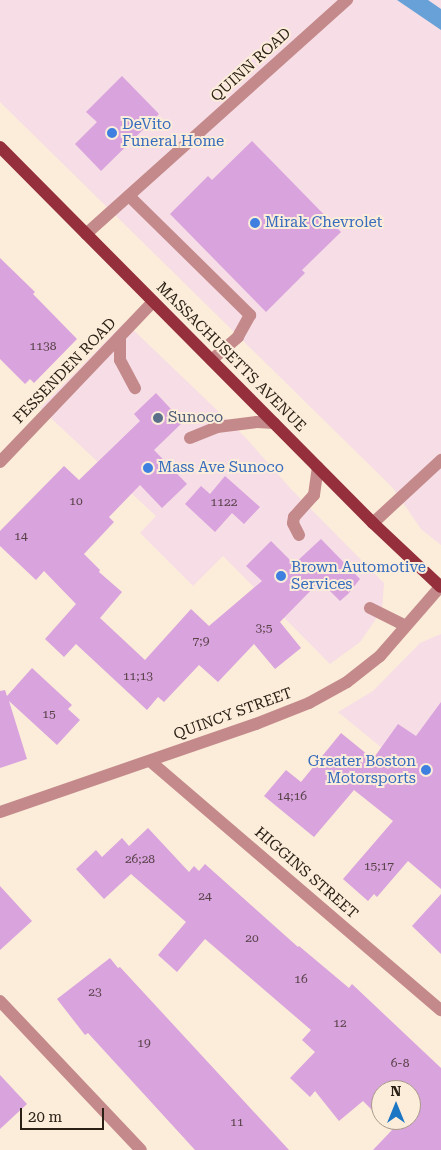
<!DOCTYPE html>
<html>
<head>
<meta charset="utf-8">
<style>
  body { margin:0 }
  #map { position:relative; width:441px; height:1150px; overflow:hidden; background:#fcecda; font-family:"Roboto Serif",serif }
  div>[style] { position:absolute }
  [style*='--x'] { left:calc(var(--x)*1px); top:calc(var(--y)*1px); width:calc(var(--w)*1px); rotate:calc(var(--a)*1deg) }
  .commercial>* { inset:0; background:#f6dde6 }
  .water>* { inset:0; background:#68a1d7 }
  .building>* { inset:0; background:#d9a3dd }
  .service>* { height:12px; margin:-6px; padding:0 6px; transform-origin:6px; border-radius:6px; background:#c48a8b }
  .minor>* { height:12px; margin:-6px; padding:0 6px; transform-origin:6px; border-radius:6px; background:#c48a8b }
  .primary>* { height:12px; margin:-6px; padding:0 6px; transform-origin:6px; border-radius:6px; background:#942f3b }
  .dots>* { width:14px; height:14px; translate:-50% -50%; box-sizing:border-box; border:2px solid #fcecda; border-radius:50% }
  span { translate:-50% -50%; white-space:nowrap; text-align:center; line-height:1.15; -webkit-text-stroke:4px #fcecda; paint-order:stroke }
  .number-label { font-size:12px; color:#564147 }
  .number-label span { -webkit-text-stroke-width:0 }
  .street-label { font-size:15px; color:#2a2015 }
  .shop-label { font-size:15px; color:#366cbe }
  .left { translate:0 -50%; text-align:left }
  .right { translate:-100% -50%; text-align:right }
  .service-label { font-size:15px; color:#4e5e75 }
  .north { position:absolute; left:371px; top:1080px; width:50px; height:50px; box-sizing:border-box; background:#fcecda; border:1px solid #a89a8b; border-radius:50%; rotate:0deg; font-size:14px; font-weight:700; line-height:20px; text-align:center; color:#2a2015 }
  .north::after { content:''; display:block; margin:auto; width:18px; height:22px; background:#1b77c4; clip-path:polygon(50% 0,100% 100%,50% 72%,0 100%) }
  .scale { position:absolute; left:20px; top:1108px; width:84px; height:22px; box-sizing:border-box; border:2px solid #2a2015; border-top:0; padding-left:6px; font-size:15px; line-height:18px; white-space:nowrap; color:#2a2015; -webkit-text-stroke:4px #fcecda; paint-order:stroke }
</style>
</head>
<body>
<div id="map">
  <div class="commercial">
    <i style="clip-path:polygon(0 0,441px 0,441px 545px,421px 529px,393px 488px,0 102px)"></i>
    <i style="clip-path:polygon(125px 322px,245px 437px,291px 489px,384px 583px,382px 610px,360px 642px,330px 664px,223px 556px,193px 586px,140px 533px,156px 516px,40px 408px)"></i>
    <i style="clip-path:polygon(441px 634px,441px 796px,338px 712px,373px 691px,420px 643px)"></i>
  </div>
  <div class="water">
    <i style="clip-path:polygon(397px 0,428px 0,441px 9px,441px 30px)"></i>
  </div>
  <div class="building">
    <i style="clip-path:polygon(122px 76px,159px 114px,101px 171px,75px 144px,97px 122px,86px 112px)"></i>
    <i style="clip-path:polygon(252px 141px,341px 232px,302px 270px,305px 273px,266px 312px,170px 214px,208px 176px,212px 180px)"></i>
    <i style="clip-path:polygon(0 258px,35px 292px,33px 294px,77px 339px,34px 383px,30px 379px,25px 384px,0 359px)"></i>
    <i style="clip-path:polygon(156px 393px,183px 422px,154px 450px,187px 484px,162px 508px,140px 485px,109px 517px,114px 522px,84px 554px,100px 570px,99px 572px,122px 592px,100px 618px,145px 660px,191px 609px,209px 626px,262px 581px,246px 566px,271px 541px,294px 564px,321px 539px,360px 579px,348px 594px,340px 601px,320px 581px,280px 622px,301px 648px,275px 669px,254px 644px,218px 682px,199px 665px,164px 702px,158px 697px,147px 710px,76px 644px,64px 657px,45px 639px,76px 604px,44px 571px,36px 580px,0 546px,0 531px,64px 466px,79px 480px,140px 421px,134px 414px)"></i>
    <i style="clip-path:polygon(225px 476px,260px 507px,244px 524px,232px 513px,215px 532px,185px 504px,201px 486px,210px 494px)"></i>
    <i style="clip-path:polygon(32px 668px,72px 705px,68px 709px,80px 720px,57px 745px,9px 701px,27px 759px,0 768px,0 691px,5px 690px,7px 696px)"></i>
    <i style="clip-path:polygon(441px 702px,441px 889px,408px 861px,377px 897px,374px 894px,368px 901px,343px 879px,393px 821px,354px 790px,314px 837px,264px 796px,286px 770px,301px 782px,341px 733px,373px 759px,398px 724px,416px 736px)"></i>
    <i style="clip-path:polygon(148px 828px,189px 872px,194px 866px,199px 871px,205px 864px,298px 947px,299px 946px,349px 988px,352px 984px,441px 1068px,441px 1150px,373px 1150px,392px 1130px,382px 1120px,411px 1120px,411px 1090px,381px 1090px,381px 1119px,363px 1101px,339px 1121px,315px 1091px,310px 1097px,290px 1078px,315px 1052px,302px 1040px,311px 1030px,205px 939px,177px 972px,158px 955px,186px 922px,131px 874px,104px 899px,76px 869px,96px 850px,102px 857px,122px 838px,129px 846px)"></i>
    <i style="clip-path:polygon(0 886px,32px 921px,0 950px)"></i>
    <i style="clip-path:polygon(441px 894px,441px 954px,412px 926px)"></i>
    <i style="clip-path:polygon(110px 958px,118px 968px,120px 967px,289px 1150px,195px 1150px,88px 1033px,85px 1035px,57px 999px)"></i>
    <i style="clip-path:polygon(0 1075px,27px 1104px,0 1129px)"></i>
  </div>
  <div class="service">
    <i style="--x:129;--y:196;--w:170;--a:44.5"></i>
    <i style="--x:250;--y:315;--w:25;--a:119"></i>
    <i style="--x:238;--y:337;--w:35;--a:139"></i>
    <i style="--x:120;--y:337;--w:23;--a:90"></i>
    <i style="--x:120;--y:360;--w:32;--a:62"></i>
    <i style="--x:190;--y:438;--w:29;--a:-22"></i>
    <i style="--x:217;--y:427;--w:40;--a:-7.1"></i>
    <i style="--x:257;--y:422;--w:17;--a:3"></i>
    <i style="--x:299;--y:535;--w:13;--a:-117"></i>
    <i style="--x:293;--y:523;--w:6;--a:-81"></i>
    <i style="--x:294;--y:517;--w:30;--a:-48"></i>
    <i style="--x:314;--y:495;--w:28;--a:-82"></i>
    <i style="--x:370;--y:608;--w:40;--a:26.6"></i>
  </div>
  <div class="minor">
    <i style="--x:86;--y:234;--w:351;--a:-41.9"></i>
    <i style="--x:0;--y:462;--w:221;--a:-46.3"></i>
    <i style="--x:373;--y:523;--w:93;--a:-42.8"></i>
    <i style="--x:150;--y:761;--w:383;--a:40.6"></i>
    <i style="--x:0;--y:812;--w:271;--a:-19"></i>
    <i style="--x:256;--y:724;--w:57;--a:-21.6"></i>
    <i style="--x:309;--y:703;--w:43;--a:-28.9"></i>
    <i style="--x:347;--y:682;--w:42;--a:-38.2"></i>
    <i style="--x:380;--y:656;--w:91;--a:-49"></i>
    <i style="--x:0;--y:1001;--w:205;--a:46.6"></i>
  </div>
  <div class="primary">
    <i style="--x:0;--y:147;--w:530;--a:45.23"></i>
    <i style="--x:373;--y:523;--w:93;--a:43.3"></i>
  </div>
  <div class="dots">
    <i style="left:112px;top:133px;background:#3f7fe0"></i>
    <i style="left:255px;top:223px;background:#3f7fe0"></i>
    <i style="left:158px;top:418px;background:#5c6f8a"></i>
    <i style="left:148px;top:468px;background:#3f7fe0"></i>
    <i style="left:281px;top:576px;background:#3f7fe0"></i>
    <i style="left:426px;top:770px;background:#3f7fe0"></i>
  </div>
  <div class="number-label">
    <span style="left:43px;top:347px">1138</span>
    <span style="left:76px;top:502px">10</span>
    <span style="left:224px;top:503px">1122</span>
    <span style="left:21px;top:537px">14</span>
    <span style="left:264px;top:629px">3;5</span>
    <span style="left:201px;top:642px">7;9</span>
    <span style="left:138px;top:677px">11;13</span>
    <span style="left:49px;top:715px">15</span>
    <span style="left:292px;top:797px">14;16</span>
    <span style="left:140px;top:860px">26;28</span>
    <span style="left:379px;top:867px">15;17</span>
    <span style="left:205px;top:897px">24</span>
    <span style="left:252px;top:939px">20</span>
    <span style="left:301px;top:980px">16</span>
    <span style="left:95px;top:993px">23</span>
    <span style="left:340px;top:1024px">12</span>
    <span style="left:144px;top:1044px">19</span>
    <span style="left:400px;top:1064px">6-8</span>
    <span style="left:237px;top:1123px">11</span>
  </div>
  <div class="street-label">
    <span style="left:251px;top:65px;rotate:-42deg">QUINN ROAD</span>
    <span style="left:231px;top:357px;rotate:45deg">MASSACHUSETTS AVENUE</span>
    <span style="left:65px;top:371px;rotate:-46deg">FESSENDEN ROAD</span>
    <span style="left:233px;top:714px;rotate:-20deg">QUINCY STREET</span>
    <span style="left:306px;top:873px;rotate:41deg">HIGGINS STREET</span>
  </div>
  <div class="shop-label">
    <span class="left" style="left:122px;top:133px">DeVito<br>Funeral Home</span>
    <span class="left" style="left:265px;top:223px">Mirak Chevrolet</span>
    <span class="left" style="left:158px;top:468px">Mass Ave Sunoco</span>
    <span class="left" style="left:291px;top:576px">Brown Automotive<br>Services</span>
    <span class="right" style="left:416px;top:770px">Greater Boston<br>Motorsports</span>
  </div>
  <div class="service-label">
    <span class="left" style="left:168px;top:418px">Sunoco</span>
  </div>
  <div class="north">N</div>
  <div class="scale">20 m</div>
</div>
</body>
</html>
